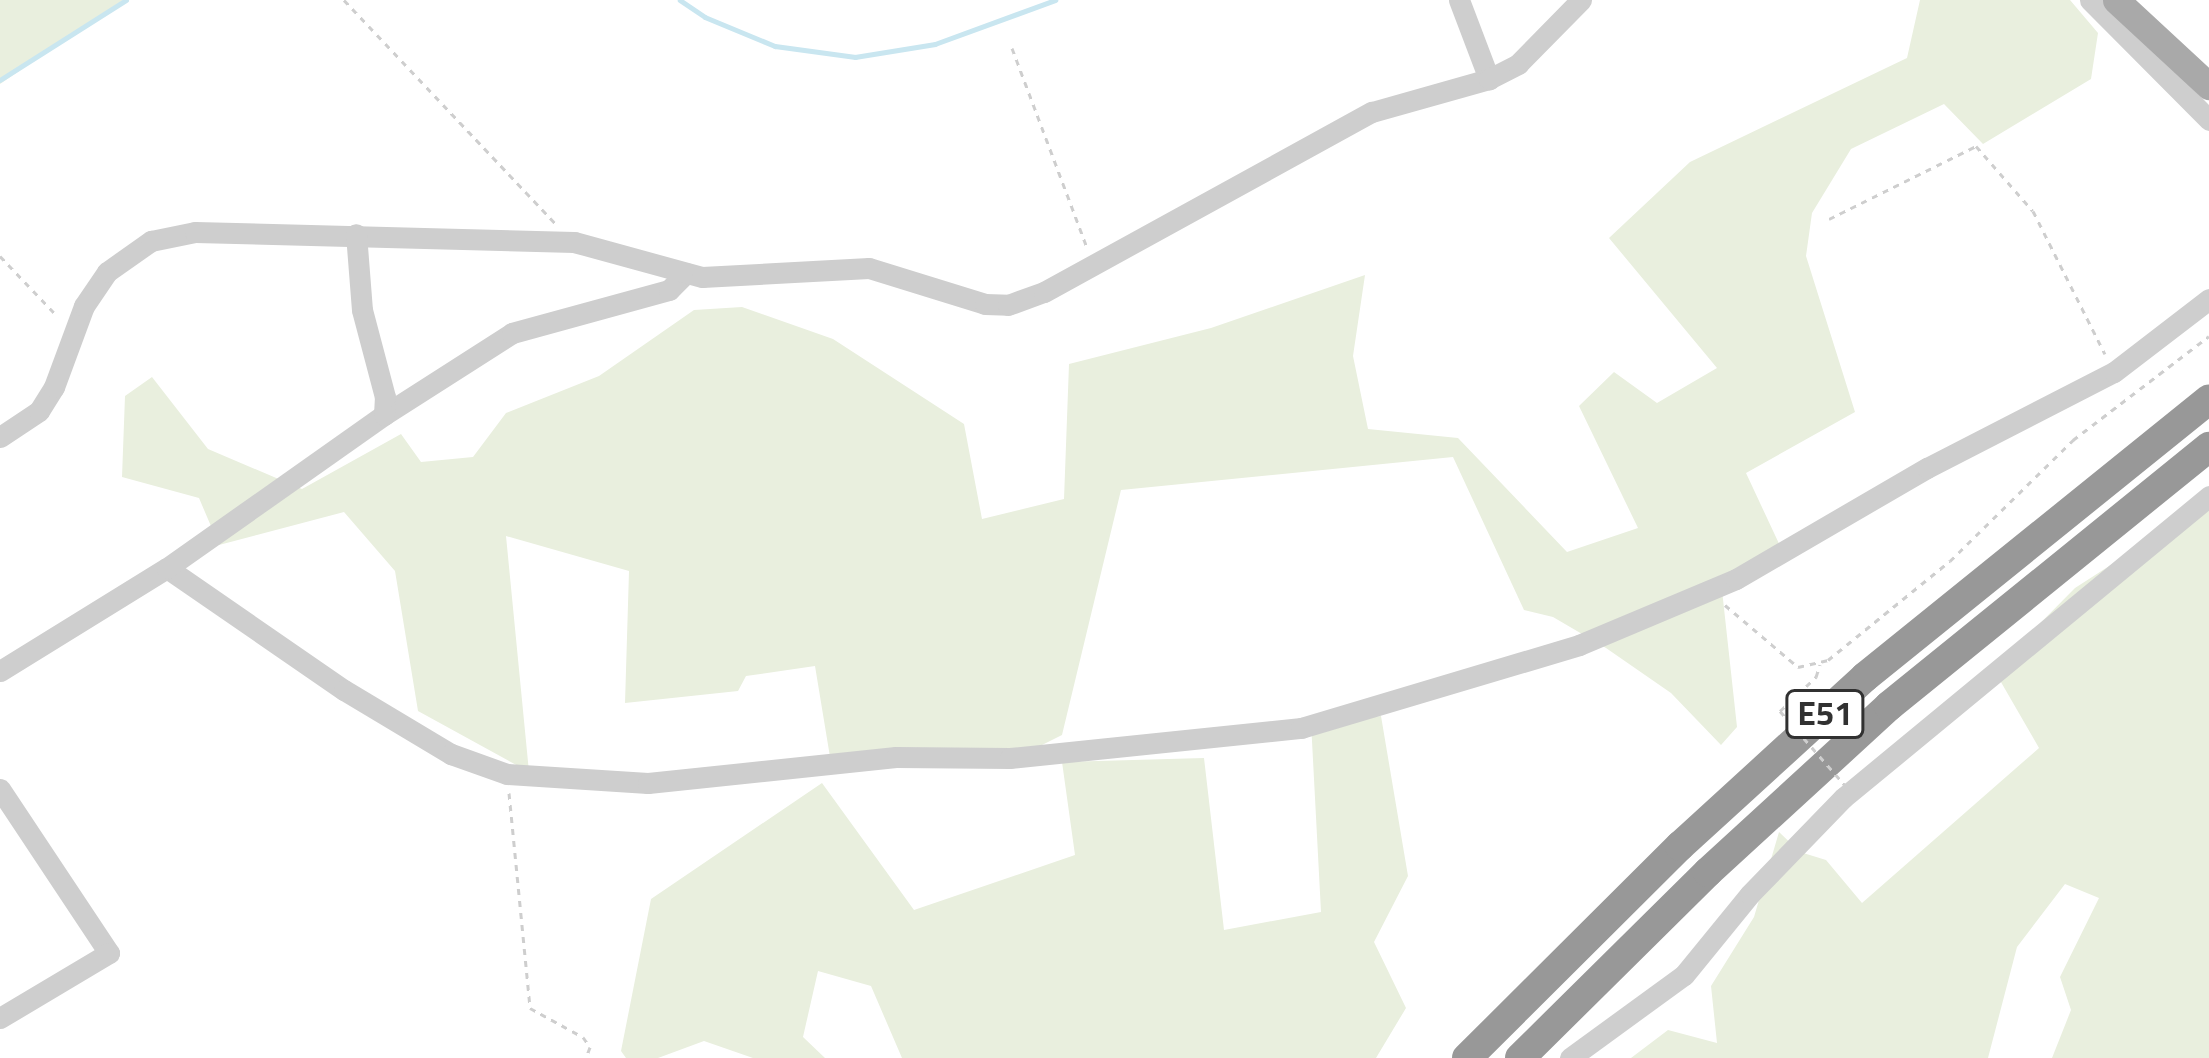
<!DOCTYPE html>
<html>
<head>
<meta charset="utf-8">
<style>
  body { margin:0 }
  #map { position:relative; width:2209px; height:1058px; overflow:hidden; background:#fff; font-family:"Titillium Web",sans-serif }
  div>[style] { position:absolute }
  [style*='--x'] { left:calc(var(--x)*1px); top:calc(var(--y)*1px); width:calc(var(--w)*1px); rotate:calc(var(--a)*1deg) }
  .green>* { inset:0; background:#e9efde }
  .stream>* { height:4.5px; margin:-2.25px; padding:0 2.25px; transform-origin:2.25px; border-radius:2.25px; background:#c9e6f0 }
  .path>* { height:3px; margin-top:-1.5px; transform-origin:0; background:repeating-linear-gradient(90deg,#cecece 0 6px,transparent 0 12px) }
  .minor>* { height:21px; margin:-10.5px; padding:0 10.5px; transform-origin:10.5px; border-radius:10.5px; background:#cecece }
  .major>* { height:27px; margin:-13.5px; padding:0 13.5px; transform-origin:13.5px; border-radius:13.5px; background:#a9a9a9 }
  .highway>* { height:30px; margin:-15px; padding:0 15px; transform-origin:15px; border-radius:15px; background:#989898 }
  .path-bridge>* { height:3px; margin-top:-1.5px; transform-origin:0; background:repeating-linear-gradient(90deg,#cecece 0 6px,transparent 0 12px) }
  span { translate:-50% -50%; white-space:nowrap; text-align:center; line-height:1.15; -webkit-text-stroke:12px #fff; paint-order:stroke }
  .shield-label span { padding:3px 9px; background:#fff; border:3px solid; border-radius:9px; -webkit-text-stroke-width:0 }
  .shield-label { font-size:33px; color:#313131; font-weight:700 }
</style>
</head>
<body>
<div id="map">
  <div class="green">
    <i style="clip-path:polygon(0 0,123px 0,0 84px)"></i>
    <i style="clip-path:polygon(1920px 0,2070px 0,2098px 33px,2091px 79px,1983px 144px,1944px 104px,1851px 149px,1812px 213px,1806px 256px,1855px 412px,1746px 473px,1781px 548px,1721px 581px,1737px 727px,1721px 745px,1671px 693px,1606px 648px,1553px 617px,1524px 610px,1453px 457px,1121px 490px,1062px 735px,1024px 754px,831px 763px,815px 666px,746px 676px,738px 691px,625px 703px,629px 571px,506px 536px,529px 772px,418px 711px,395px 571px,344px 512px,219px 545px,199px 498px,122px 477px,125px 396px,152px 377px,208px 449px,302px 489px,401px 434px,421px 462px,473px 457px,506px 413px,599px 376px,694px 310px,742px 307px,833px 339px,964px 424px,982px 519px,1064px 499px,1069px 364px,1211px 328px,1365px 275px,1353px 356px,1368px 429px,1458px 438px,1567px 552px,1638px 528px,1579px 406px,1614px 372px,1657px 403px,1717px 368px,1609px 238px,1690px 162px,1907px 58px)"></i>
    <i style="clip-path:polygon(2209px 509px,2209px 1058px,2052px 1058px,2071px 1010px,2060px 977px,2099px 898px,2065px 884px,2017px 947px,1988px 1058px,1631px 1058px,1668px 1030px,1717px 1043px,1711px 986px,1754px 917px,1779px 832px,1800px 852px,1826px 860px,1862px 903px,2039px 748px,1994px 670px,2075px 588px,2193px 512px)"></i>
    <i style="clip-path:polygon(1381px 716px,1408px 876px,1374px 942px,1406px 1008px,1376px 1058px,902px 1058px,871px 986px,818px 971px,803px 1037px,825px 1058px,753px 1058px,704px 1041px,658px 1058px,626px 1058px,621px 1051px,651px 899px,822px 783px,914px 910px,1075px 855px,1062px 762px,1204px 758px,1224px 930px,1321px 912px,1311px 722px)"></i>
  </div>
  <div class="stream">
    <i style="--x:680;--y:0;--w:30;--a:34"></i>
    <i style="--x:705;--y:17;--w:76;--a:22.5"></i>
    <i style="--x:775;--y:46;--w:81;--a:7.8"></i>
    <i style="--x:855;--y:57;--w:81;--a:-9.2"></i>
    <i style="--x:935;--y:44;--w:128;--a:-20.1"></i>
    <i style="--x:0;--y:80;--w:149;--a:-32.4"></i>
  </div>
  <div class="path">
    <i style="--x:344;--y:0;--w:308;--a:46.6"></i>
    <i style="--x:1012;--y:48;--w:214;--a:69.4"></i>
    <i style="--x:1829;--y:219;--w:164;--a:-26.4"></i>
    <i style="--x:1976;--y:146;--w:86;--a:48.8"></i>
    <i style="--x:2033;--y:211;--w:160;--a:63.3"></i>
    <i style="--x:0;--y:256;--w:84;--a:46.4"></i>
    <i style="--x:1725;--y:605;--w:96;--a:40.3"></i>
    <i style="--x:1798;--y:667;--w:31;--a:-13"></i>
    <i style="--x:1828;--y:660;--w:157;--a:-39.1"></i>
    <i style="--x:1950;--y:561;--w:173;--a:-44.5"></i>
    <i style="--x:2073;--y:440;--w:171;--a:-37.4"></i>
    <i style="--x:1780;--y:711;--w:50;--a:-43.4"></i>
    <i style="--x:1816;--y:677;--w:13;--a:-72"></i>
    <i style="--x:509;--y:793;--w:216;--a:84.4"></i>
    <i style="--x:530;--y:1008;--w:60;--a:28.7"></i>
    <i style="--x:583;--y:1037;--w:12;--a:55"></i>
    <i style="--x:590;--y:1047;--w:12;--a:110"></i>
  </div>
  <div class="minor">
    <i style="--x:1459;--y:0;--w:85;--a:69.2"></i>
    <i style="--x:2090;--y:0;--w:169;--a:45.2"></i>
    <i style="--x:384;--y:415;--w:152;--a:-32.6"></i>
    <i style="--x:512;--y:333;--w:163;--a:-15.3"></i>
    <i style="--x:669;--y:290;--w:24;--a:-45"></i>
    <i style="--x:0;--y:437;--w:47;--a:-33.7"></i>
    <i style="--x:39;--y:411;--w:28;--a:-58"></i>
    <i style="--x:54;--y:387;--w:86;--a:-69.7"></i>
    <i style="--x:84;--y:306;--w:41;--a:-55.9"></i>
    <i style="--x:107;--y:272;--w:54;--a:-35.2"></i>
    <i style="--x:151;--y:241;--w:45;--a:-11.6"></i>
    <i style="--x:195;--y:232;--w:379;--a:1.5"></i>
    <i style="--x:574;--y:242;--w:133;--a:15.3"></i>
    <i style="--x:702;--y:277;--w:167;--a:-3.1"></i>
    <i style="--x:869;--y:268;--w:121;--a:17.2"></i>
    <i style="--x:985;--y:304;--w:23;--a:2"></i>
    <i style="--x:1008;--y:305;--w:38;--a:-20"></i>
    <i style="--x:1044;--y:292;--w:374;--a:-28.8"></i>
    <i style="--x:1372;--y:112;--w:122;--a:-15.8"></i>
    <i style="--x:1489;--y:79;--w:33;--a:-27"></i>
    <i style="--x:1518;--y:64;--w:90;--a:-45.5"></i>
    <i style="--x:167;--y:568;--w:215;--a:34.6"></i>
    <i style="--x:344;--y:690;--w:125;--a:30.9"></i>
    <i style="--x:451;--y:754;--w:59;--a:19.7"></i>
    <i style="--x:507;--y:774;--w:141;--a:3.7"></i>
    <i style="--x:648;--y:783;--w:249;--a:-6"></i>
    <i style="--x:896;--y:757;--w:114;--a:0.5"></i>
    <i style="--x:1010;--y:758;--w:293;--a:-5.9"></i>
    <i style="--x:1301;--y:728;--w:290;--a:-16.6"></i>
    <i style="--x:1579;--y:645;--w:170;--a:-22.8"></i>
    <i style="--x:1736;--y:579;--w:221;--a:-30.2"></i>
    <i style="--x:1927;--y:468;--w:210;--a:-27.2"></i>
    <i style="--x:2114;--y:372;--w:120;--a:-37.5"></i>
    <i style="--x:0;--y:671;--w:196;--a:-31.7"></i>
    <i style="--x:167;--y:568;--w:266;--a:-35.2"></i>
    <i style="--x:384;--y:415;--w:18;--a:-87"></i>
    <i style="--x:385;--y:397;--w:90;--a:-104.8"></i>
    <i style="--x:362;--y:310;--w:76;--a:-94.5"></i>
    <i style="--x:0;--y:789;--w:197;--a:56.4"></i>
    <i style="--x:109;--y:953;--w:127;--a:149.2"></i>
    <i style="--x:1570;--y:1058;--w:141;--a:-36.1"></i>
    <i style="--x:1684;--y:975;--w:104;--a:-50.8"></i>
    <i style="--x:1750;--y:894;--w:134;--a:-45.9"></i>
    <i style="--x:1843;--y:798;--w:475;--a:-39.5"></i>
  </div>
  <div class="major">
    <i style="--x:2116;--y:0;--w:127;--a:42.8"></i>
  </div>
  <div class="highway">
    <i style="--x:1467;--y:1058;--w:301;--a:-44.9"></i>
    <i style="--x:1680;--y:846;--w:251;--a:-42.4"></i>
    <i style="--x:1865;--y:677;--w:442;--a:-38.9"></i>
    <i style="--x:1520;--y:1058;--w:264;--a:-44.7"></i>
    <i style="--x:1708;--y:872;--w:246;--a:-42.5"></i>
    <i style="--x:1889;--y:706;--w:412;--a:-39"></i>
  </div>
  <div class="path-bridge">
    <i style="--x:1780;--y:711;--w:117;--a:48.8"></i>
  </div>
  <div class="shield-label">
    <span style="left:1825px;top:714px">E51</span>
  </div>
</div>
</body>
</html>
